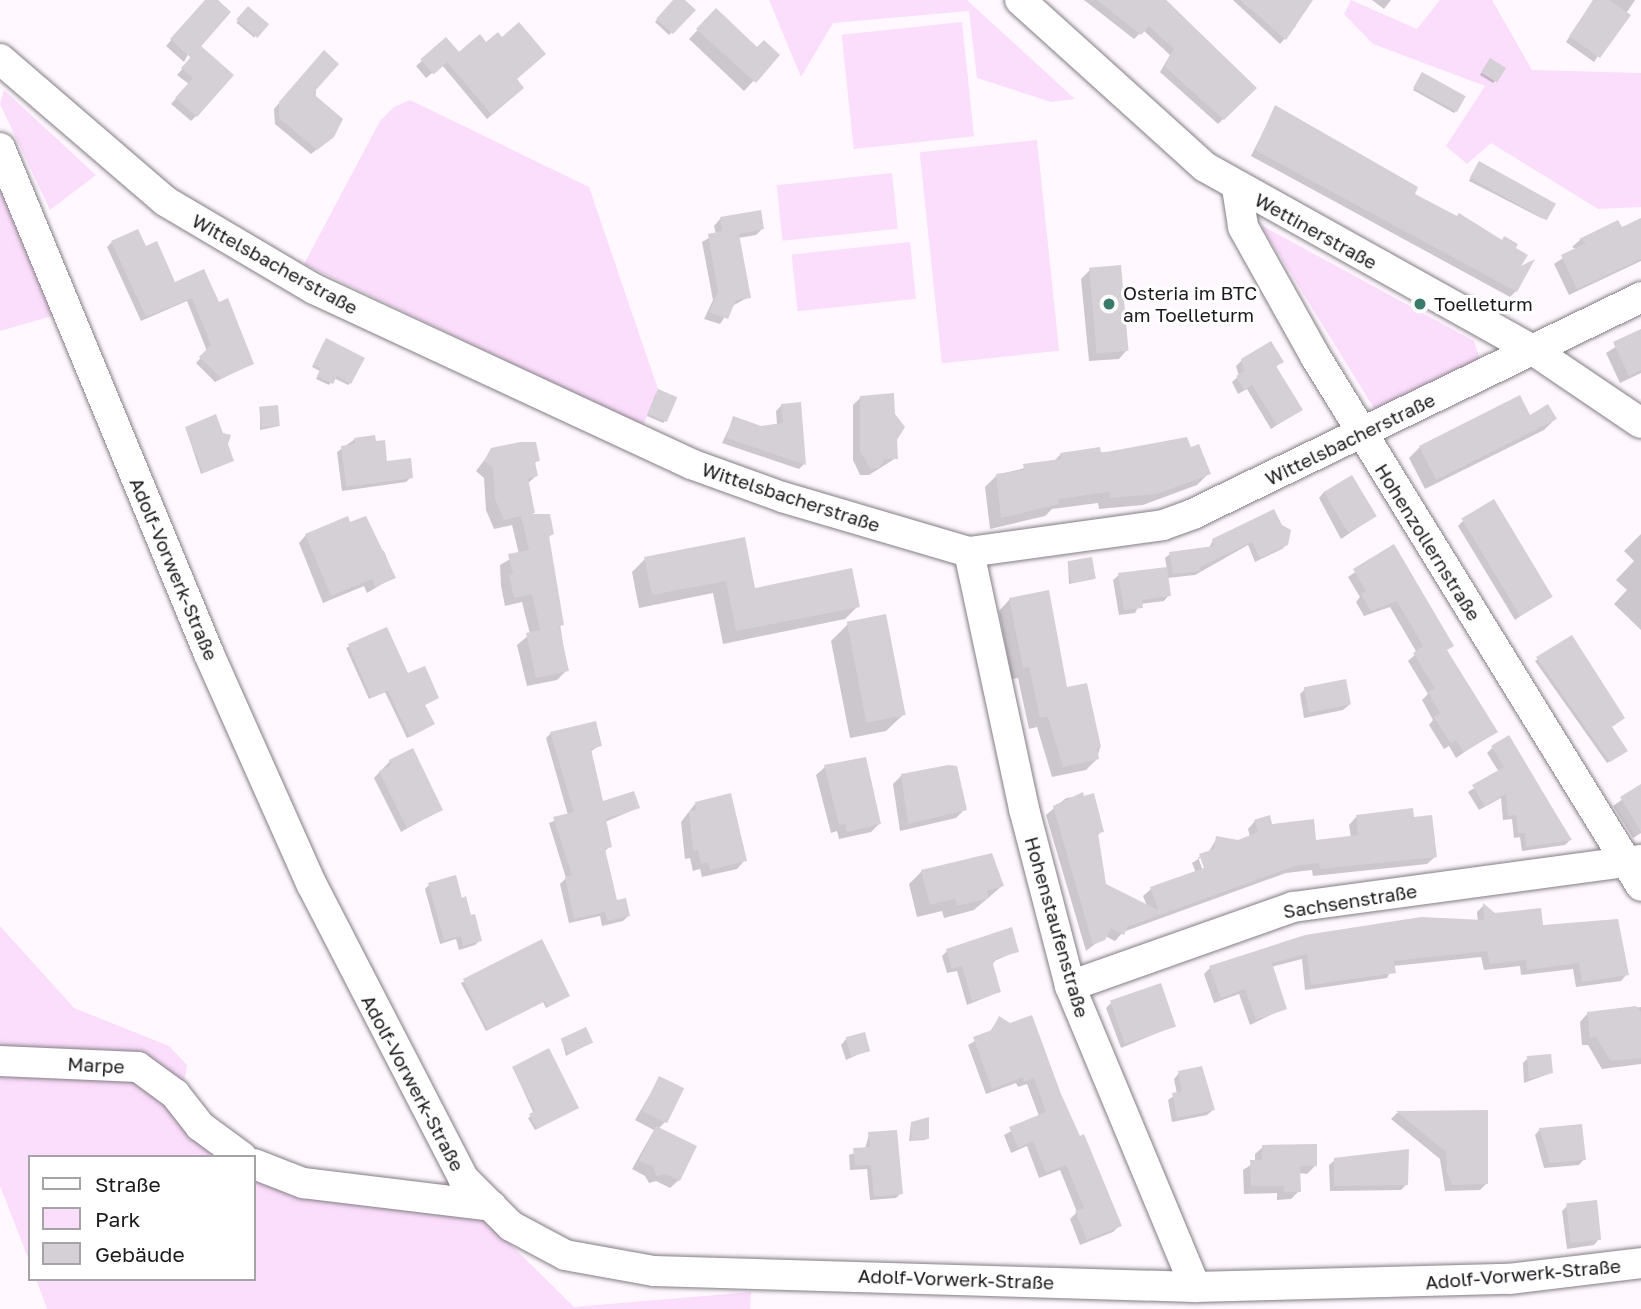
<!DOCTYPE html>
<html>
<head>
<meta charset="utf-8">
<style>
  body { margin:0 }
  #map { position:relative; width:1641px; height:1309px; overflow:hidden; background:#fff9ff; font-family:"Golos Text",sans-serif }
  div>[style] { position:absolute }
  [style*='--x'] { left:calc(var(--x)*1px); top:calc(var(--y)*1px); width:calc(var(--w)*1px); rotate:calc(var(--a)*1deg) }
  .green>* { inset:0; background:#fbddfc; transform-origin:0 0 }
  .shadow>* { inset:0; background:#0003; transform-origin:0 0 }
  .building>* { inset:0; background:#d5cfd6; transform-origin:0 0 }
  .roads { filter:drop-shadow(0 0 2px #847e84) drop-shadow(0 0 2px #847e84) }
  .minor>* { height:30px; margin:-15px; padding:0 15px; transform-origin:15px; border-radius:15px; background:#fff }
  .dots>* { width:19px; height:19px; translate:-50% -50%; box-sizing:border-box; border:4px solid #fff; border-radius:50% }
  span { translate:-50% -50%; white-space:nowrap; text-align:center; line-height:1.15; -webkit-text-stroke:6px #fff; paint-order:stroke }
  .street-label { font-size:19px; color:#1d1a1d }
  .poi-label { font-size:19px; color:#1d1a1d }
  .left { translate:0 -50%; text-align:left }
  .legend { position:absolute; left:28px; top:1155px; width:228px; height:126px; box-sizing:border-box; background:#fff; border:2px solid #a5a3a5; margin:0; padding:9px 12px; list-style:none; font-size:21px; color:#1d1a1d }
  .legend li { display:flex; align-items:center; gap:14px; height:35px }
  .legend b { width:35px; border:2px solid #a5a3a5 }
</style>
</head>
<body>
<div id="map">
  <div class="green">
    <i style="clip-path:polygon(769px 0,967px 0,1075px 99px,1051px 102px,977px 78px,969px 11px,833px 23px,801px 77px)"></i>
    <i style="clip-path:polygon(1351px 0,1417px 29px,1440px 0,1492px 0,1532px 70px,1641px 73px,1641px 207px,1598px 209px,1491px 143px,1467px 164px,1446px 146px,1485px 86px,1373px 44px,1344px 14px)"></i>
    <i style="left:962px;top:22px;width:115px;height:121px;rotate:84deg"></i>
    <i style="clip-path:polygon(4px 90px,96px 175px,50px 210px,0 104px)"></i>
    <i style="clip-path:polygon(410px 100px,589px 187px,658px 389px,643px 426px,304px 264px,380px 121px,394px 107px)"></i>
    <i style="left:1037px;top:140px;width:212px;height:118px;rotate:84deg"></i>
    <i style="left:892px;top:173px;width:56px;height:116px;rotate:84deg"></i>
    <i style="clip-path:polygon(0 184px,59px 314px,0 331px)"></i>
    <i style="clip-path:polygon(1261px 225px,1474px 341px,1480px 359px,1375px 410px)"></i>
    <i style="left:910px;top:242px;width:57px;height:119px;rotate:84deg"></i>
    <i style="clip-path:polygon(0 926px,74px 1008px,169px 1046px,187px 1065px,182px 1096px,269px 1163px,409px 1189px,446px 1181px,574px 1307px,751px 1292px,750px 1309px,47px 1309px,36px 1279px,254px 1279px,254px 1157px,30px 1157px,30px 1263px,0 1186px)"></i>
  </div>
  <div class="shadow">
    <i style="clip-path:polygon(206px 0,215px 0,184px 62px,166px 46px)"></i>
    <i style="clip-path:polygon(675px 0,682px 0,693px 10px,669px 35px,655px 22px)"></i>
    <i style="clip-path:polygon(1084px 0,1166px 0,1255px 88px,1218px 124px,1160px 72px,1170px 55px,1143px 30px,1134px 39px)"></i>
    <i style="clip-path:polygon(1233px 0,1308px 0,1292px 23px,1296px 26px,1280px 44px)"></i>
    <i style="clip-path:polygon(1372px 0,1391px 0,1384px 9px)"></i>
    <i style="clip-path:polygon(1593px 0,1635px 0,1594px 62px,1566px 42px)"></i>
    <i style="left:248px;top:9px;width:23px;height:18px;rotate:40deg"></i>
    <i style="clip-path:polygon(716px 11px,757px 50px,778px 55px,744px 91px,689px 39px)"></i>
    <i style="clip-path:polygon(446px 39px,452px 60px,515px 79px,518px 92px,487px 119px,442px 65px,426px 78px,416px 66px)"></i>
    <i style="clip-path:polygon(193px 57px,196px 116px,191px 121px,171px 104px,189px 84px,177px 75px)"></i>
    <i style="clip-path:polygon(318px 58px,314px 89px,326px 142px,311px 154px,275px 124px,274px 109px)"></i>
    <i style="clip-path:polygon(1488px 62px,1495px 81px,1493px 83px,1480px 75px)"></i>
    <i style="clip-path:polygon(1421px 76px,1456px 111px,1454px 113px,1413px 90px)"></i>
    <i style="clip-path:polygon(1275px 108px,1412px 194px,1517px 269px,1516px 291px,1510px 297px,1251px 156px)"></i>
    <i style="clip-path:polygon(1477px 166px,1545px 220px,1469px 181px)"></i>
    <i style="clip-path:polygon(720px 219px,763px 228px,756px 235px,738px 238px,749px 297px,732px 306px,720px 324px,704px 319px,713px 300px,702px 242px,716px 234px,714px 226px)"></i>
    <i style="clip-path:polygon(1641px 220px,1641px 261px,1569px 295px,1554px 264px,1576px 249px,1572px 247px,1580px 240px,1617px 222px,1621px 230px)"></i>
    <i style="clip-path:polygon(112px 242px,145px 248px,174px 285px,218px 304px,252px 364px,215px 382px,196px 363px,207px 351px,187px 301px,141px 321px,107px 247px)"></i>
    <i style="clip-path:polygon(1090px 270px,1127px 350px,1119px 359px,1089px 361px,1081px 279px)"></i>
    <i style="clip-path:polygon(1641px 331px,1641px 373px,1620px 383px,1606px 353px)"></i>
    <i style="clip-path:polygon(324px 342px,350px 383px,348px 385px,334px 378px,329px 385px,316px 379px,320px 371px,312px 367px)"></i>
    <i style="clip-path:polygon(1242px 360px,1281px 362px,1275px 368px,1301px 409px,1271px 429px,1247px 389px,1238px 394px,1232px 382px,1239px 376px,1236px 366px)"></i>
    <i style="clip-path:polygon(656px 393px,665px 421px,663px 423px,647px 416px)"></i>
    <i style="clip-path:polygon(861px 397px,895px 439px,896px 458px,869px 475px,860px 475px,853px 460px,853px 405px)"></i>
    <i style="clip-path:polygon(782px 405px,804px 464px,799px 469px,722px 443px,734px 418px,761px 428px,777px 425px,776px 411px)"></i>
    <i style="clip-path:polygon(260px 410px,279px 426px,260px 430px)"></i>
    <i style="clip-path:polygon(1529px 417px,1555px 419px,1544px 430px,1425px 489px,1409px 458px,1420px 447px)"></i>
    <i style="clip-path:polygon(186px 429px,226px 444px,230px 462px,201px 474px)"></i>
    <i style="clip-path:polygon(355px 439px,386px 463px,410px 478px,406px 482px,342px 491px,337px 452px)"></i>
    <i style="clip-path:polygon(1190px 449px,1209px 473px,1197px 485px,1143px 505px,1099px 509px,1098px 503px,1052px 509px,1045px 516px,990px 529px,985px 487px,997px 475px,1054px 461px,1061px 454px)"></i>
    <i style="clip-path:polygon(492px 450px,538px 460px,534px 464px,536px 476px,527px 484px,533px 513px,530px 516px,552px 534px,547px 539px,567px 670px,557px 680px,527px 686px,517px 645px,530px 634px,522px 602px,505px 606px,501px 586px,500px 565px,519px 554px,512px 525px,494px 529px,486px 510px,484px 478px,476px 471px)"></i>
    <i style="clip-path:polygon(1324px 492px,1375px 516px,1341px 539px,1319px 498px)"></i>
    <i style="clip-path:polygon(1273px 511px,1287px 544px,1282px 549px,1255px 562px,1248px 545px,1195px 575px,1167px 578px,1169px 595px,1164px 601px,1140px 604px,1135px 613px,1119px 615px,1113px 580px,1119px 575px,1167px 568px,1165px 558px,1170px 554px,1209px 548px,1213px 540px)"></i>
    <i style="clip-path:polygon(1463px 521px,1551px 595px,1515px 620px,1458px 526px)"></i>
    <i style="clip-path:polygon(1641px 534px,1641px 630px,1614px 604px,1627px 590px,1616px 580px,1634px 561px,1624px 551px)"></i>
    <i style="clip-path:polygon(306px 535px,384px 551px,394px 577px,367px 593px,364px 586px,323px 603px,299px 543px)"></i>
    <i style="clip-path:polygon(743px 539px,754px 590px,858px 606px,845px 619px,723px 644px,713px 593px,639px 608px,632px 572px,645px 559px)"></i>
    <i style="clip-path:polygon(1393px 546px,1446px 651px,1495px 731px,1456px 758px,1449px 746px,1444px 749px,1429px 725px,1433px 720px,1422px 700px,1428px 694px,1408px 661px,1417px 653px,1390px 607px,1364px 616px,1356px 602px,1360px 597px,1348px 577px)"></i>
    <i style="clip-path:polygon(1068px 563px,1094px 579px,1069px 584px)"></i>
    <i style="clip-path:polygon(1010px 599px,1100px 747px,1097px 759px,1086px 770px,1052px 777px,1037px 727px,1029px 729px,1018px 678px,1012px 679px,999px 611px)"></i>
    <i style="clip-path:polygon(848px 624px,904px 714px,886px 731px,850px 738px,831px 641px)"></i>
    <i style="clip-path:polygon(386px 629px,407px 676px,437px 698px,423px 706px,430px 726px,407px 738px,385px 692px,369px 699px,346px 648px)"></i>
    <i style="clip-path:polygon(1571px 637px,1623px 753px,1607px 763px,1535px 661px)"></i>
    <i style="clip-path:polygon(1305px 689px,1349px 705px,1343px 710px,1304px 718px,1300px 694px)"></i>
    <i style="clip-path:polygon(551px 733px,600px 745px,590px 752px,602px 803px,638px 808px,605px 822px,610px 846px,604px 852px,616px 903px,628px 916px,623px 921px,602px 926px,600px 916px,569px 923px,560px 884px,566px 878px,549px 823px,568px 815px,546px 738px)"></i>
    <i style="clip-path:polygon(1492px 748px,1570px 840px,1565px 845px,1522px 851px,1520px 837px,1514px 838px,1512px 819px,1503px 820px,1501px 798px,1479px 810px,1468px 792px,1499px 772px,1487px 753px)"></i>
    <i style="clip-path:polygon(390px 761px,441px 809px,401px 832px,374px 778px)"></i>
    <i style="clip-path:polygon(825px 767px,880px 823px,871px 832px,839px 839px,837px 831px,831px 833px,816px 775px)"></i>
    <i style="clip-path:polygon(902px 775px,965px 809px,956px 818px,900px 831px,893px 784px)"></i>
    <i style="clip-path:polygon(1641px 786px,1641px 833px,1633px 838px,1613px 806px)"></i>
    <i style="clip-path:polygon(evenodd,1093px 795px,1102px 831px,1097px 836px,1104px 885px,1147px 906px,1143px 896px,1151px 889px,1196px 873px,1192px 863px,1208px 853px,1217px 838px,1239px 842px,1250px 837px,1248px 829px,1255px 821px,1315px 842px,1351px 838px,1349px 825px,1356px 817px,1413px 819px,1435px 857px,1427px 864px,1313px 876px,1312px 870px,1286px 873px,1123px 932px,1115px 941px,1105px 936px,1086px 951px,1046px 815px,1066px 798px,1093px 795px,1198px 857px,1202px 857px,1208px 876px,1205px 877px,1198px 857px)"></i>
    <i style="clip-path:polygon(695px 804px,745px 860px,737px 869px,702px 877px,700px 869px,693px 871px,690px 858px,685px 859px,681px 822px)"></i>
    <i style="clip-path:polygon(922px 871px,1002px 886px,974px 910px,944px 918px,942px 911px,917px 917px,909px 884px)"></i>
    <i style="clip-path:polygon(429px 885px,461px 900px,480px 940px,475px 945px,459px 950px,456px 939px,440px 944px,425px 889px)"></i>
    <i style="clip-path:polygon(1483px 906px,1494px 915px,1541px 926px,1627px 974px,1621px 981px,1576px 987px,1573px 969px,1521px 975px,1520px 966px,1484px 970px,1481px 957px,1393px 966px,1387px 978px,1305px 990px,1302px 959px,1271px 967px,1285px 1008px,1250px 1025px,1239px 994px,1214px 1003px,1204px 974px,1210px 968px,1478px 922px,1477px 912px)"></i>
    <i style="clip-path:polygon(541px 942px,568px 996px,546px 1008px,543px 1002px,486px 1031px,461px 983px)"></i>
    <i style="clip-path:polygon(947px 951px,1017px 951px,992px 962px,999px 992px,967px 1005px,957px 971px,947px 973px,942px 956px)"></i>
    <i style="clip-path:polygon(1111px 1003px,1174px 1026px,1121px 1048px,1106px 1008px)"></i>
    <i style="clip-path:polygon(1641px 1007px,1641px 1064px,1602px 1069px,1588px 1045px,1582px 1045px,1580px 1022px,1588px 1013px)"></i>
    <i style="clip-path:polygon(999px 1018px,1059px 1094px,1120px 1225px,1113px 1232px,1080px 1245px,1070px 1219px,1077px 1212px,1060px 1170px,1039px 1178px,1027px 1146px,1011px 1153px,1004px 1135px,1039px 1116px,1027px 1084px,1018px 1087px,1016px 1083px,986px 1094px,968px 1045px,989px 1033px)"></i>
    <i style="clip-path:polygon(846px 1039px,868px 1050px,846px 1060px,841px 1045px)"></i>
    <i style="clip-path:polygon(562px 1041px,591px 1042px,566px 1056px)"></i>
    <i style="clip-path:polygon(1528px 1058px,1551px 1073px,1524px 1083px,1523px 1063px)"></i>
    <i style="clip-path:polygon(513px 1068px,575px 1109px,535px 1130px,528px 1118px,534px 1114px)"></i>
    <i style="clip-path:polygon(1179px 1073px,1213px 1110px,1207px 1115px,1172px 1122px,1168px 1100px,1177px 1094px,1174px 1079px)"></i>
    <i style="clip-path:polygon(659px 1079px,665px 1122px,658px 1129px,679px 1180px,670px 1188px,656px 1181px,649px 1183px,645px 1176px,632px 1169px,654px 1130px,635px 1120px)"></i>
    <i style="clip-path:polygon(1487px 1112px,1487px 1183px,1480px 1190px,1445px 1191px,1440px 1159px,1391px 1119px,1397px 1113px)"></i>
    <i style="clip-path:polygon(911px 1123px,927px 1138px,925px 1140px,909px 1141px)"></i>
    <i style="clip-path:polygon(1540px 1129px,1584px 1159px,1579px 1165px,1544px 1168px,1535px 1135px)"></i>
    <i style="clip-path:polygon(869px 1134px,901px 1193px,896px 1198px,870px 1200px,867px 1169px,850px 1170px,849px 1155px,865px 1149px)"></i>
    <i style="clip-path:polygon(1263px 1147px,1315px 1166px,1307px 1174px,1299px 1173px,1299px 1191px,1291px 1199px,1277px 1200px,1277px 1193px,1244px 1194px,1243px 1170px,1255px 1162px,1255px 1154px)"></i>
    <i style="clip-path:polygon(1335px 1160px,1406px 1185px,1401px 1190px,1330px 1191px,1329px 1165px)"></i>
    <i style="clip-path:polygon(1567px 1206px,1599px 1239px,1594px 1245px,1567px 1249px,1562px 1211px)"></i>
  </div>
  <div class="building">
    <i style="clip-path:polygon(205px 0,218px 0,231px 12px,191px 58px,170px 39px)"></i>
    <i style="clip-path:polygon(673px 0,685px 0,696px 10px,673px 34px,656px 19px)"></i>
    <i style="clip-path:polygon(1097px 0,1166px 0,1257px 88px,1224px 120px,1164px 66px,1174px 49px,1149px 26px,1141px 35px)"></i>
    <i style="clip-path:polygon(1240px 0,1313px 0,1286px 40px)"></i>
    <i style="clip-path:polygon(1594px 0,1609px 0,1631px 15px,1600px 58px,1569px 36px)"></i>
    <i style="left:248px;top:6px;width:28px;height:18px;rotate:41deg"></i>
    <i style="clip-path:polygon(716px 8px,757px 47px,764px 40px,780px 55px,756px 83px,696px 29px)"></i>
    <i style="clip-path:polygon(519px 22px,546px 54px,517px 79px,524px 88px,492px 115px,447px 62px,480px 34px,486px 42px,498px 32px,502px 37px)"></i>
    <i style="left:446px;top:37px;width:20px;height:34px;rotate:49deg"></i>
    <i style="clip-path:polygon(201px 46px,234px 75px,197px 117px,175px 98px,193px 78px,181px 68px)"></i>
    <i style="clip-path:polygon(324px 50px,339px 64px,316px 90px,316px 96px,343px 119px,334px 137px,317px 150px,279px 118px,279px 102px)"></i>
    <i style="left:1490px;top:58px;width:19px;height:17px;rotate:32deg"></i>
    <i style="left:1422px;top:72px;width:50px;height:18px;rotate:29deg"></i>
    <i style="clip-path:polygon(1275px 105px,1418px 187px,1415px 194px,1457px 216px,1459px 213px,1502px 240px,1504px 236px,1518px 244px,1516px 248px,1528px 255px,1521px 266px,1535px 259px,1517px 292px,1255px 150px)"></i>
    <i style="left:1479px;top:161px;width:88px;height:19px;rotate:29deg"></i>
    <i style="clip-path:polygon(761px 210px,764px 229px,739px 234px,751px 298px,736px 300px,728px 319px,709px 312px,718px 292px,708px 234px,722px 231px,720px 217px)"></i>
    <i style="clip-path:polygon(1641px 218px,1641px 259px,1577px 289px,1561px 255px,1586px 243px,1579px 239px,1618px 220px,1622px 227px)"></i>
    <i style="clip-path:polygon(138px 229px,146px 246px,157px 241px,175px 282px,204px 269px,219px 302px,228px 298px,254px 364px,221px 378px,199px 357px,211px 345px,192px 298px,146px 317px,111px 241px)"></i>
    <i style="left:1121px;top:265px;width:86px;height:32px;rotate:85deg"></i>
    <i style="clip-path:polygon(1641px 329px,1641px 370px,1629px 376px,1613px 342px)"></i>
    <i style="clip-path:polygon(326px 338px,365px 358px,351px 384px,337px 376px,333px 384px,317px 376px,321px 368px,313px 365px)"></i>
    <i style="clip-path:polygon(1271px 341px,1284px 362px,1276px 366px,1303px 410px,1277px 425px,1252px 385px,1244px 390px,1236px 376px,1244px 371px,1241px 359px)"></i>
    <i style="left:658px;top:389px;width:21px;height:27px;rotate:23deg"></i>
    <i style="clip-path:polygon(894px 393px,895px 414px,905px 427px,897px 440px,898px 459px,885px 459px,879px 468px,871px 469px,860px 452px,860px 396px)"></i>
    <i style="clip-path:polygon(1520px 395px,1530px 415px,1548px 404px,1557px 419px,1436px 480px,1419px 446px)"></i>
    <i style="clip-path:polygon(801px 402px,806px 465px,726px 438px,733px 416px,761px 426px,783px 423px,781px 404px)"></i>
    <i style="left:278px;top:405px;width:21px;height:19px;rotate:85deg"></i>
    <i style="clip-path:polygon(216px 414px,223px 433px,231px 435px,228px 444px,234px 461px,203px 473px,185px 427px)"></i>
    <i style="clip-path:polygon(375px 435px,376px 441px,385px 440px,387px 461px,411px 458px,413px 478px,346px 487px,341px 446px,355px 444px,354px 438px)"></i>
    <i style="clip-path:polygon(1187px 437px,1191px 447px,1199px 444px,1211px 474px,1157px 494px,1110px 498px,1109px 492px,1058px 499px,1059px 504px,1001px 518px,996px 474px,1024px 470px,1023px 464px,1061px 459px,1060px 453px,1100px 447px,1101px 453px)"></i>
    <i style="clip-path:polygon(520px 442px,536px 442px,540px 461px,535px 462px,538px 476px,528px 478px,535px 513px,530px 514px,550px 514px,554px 534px,549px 536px,564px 625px,559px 626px,569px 671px,536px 678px,526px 633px,540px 630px,532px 594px,514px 598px,509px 575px,513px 574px,508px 554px,529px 550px,521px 516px,504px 520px,495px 499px,493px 468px,484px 461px,491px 448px)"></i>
    <i style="left:1352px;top:475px;width:48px;height:33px;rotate:59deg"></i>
    <i style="left:1494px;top:499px;width:114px;height:38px;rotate:59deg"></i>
    <i style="clip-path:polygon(1274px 509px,1282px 525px,1291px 530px,1288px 545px,1260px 558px,1252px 542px,1200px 567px,1201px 571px,1173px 574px,1169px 552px,1214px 546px,1212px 539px)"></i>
    <i style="clip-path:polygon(348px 516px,350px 522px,366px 516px,396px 578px,375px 587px,372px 579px,331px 596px,305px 534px)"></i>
    <i style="clip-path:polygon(745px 537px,755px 588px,852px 568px,860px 607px,736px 631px,726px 581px,652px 595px,644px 557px)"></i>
    <i style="clip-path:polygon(1394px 544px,1454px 646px,1447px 650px,1498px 732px,1464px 752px,1456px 740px,1451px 744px,1434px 717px,1440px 713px,1428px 692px,1435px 688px,1413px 653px,1423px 646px,1397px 601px,1371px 611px,1361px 594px,1366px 591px,1353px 569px)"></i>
    <i style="left:1092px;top:557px;width:22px;height:25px;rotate:80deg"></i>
    <i style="clip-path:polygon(1167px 567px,1171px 596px,1142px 600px,1143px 608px,1124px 610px,1118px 573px)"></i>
    <i style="clip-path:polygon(1049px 590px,1067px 687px,1087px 683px,1101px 747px,1097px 748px,1099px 759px,1063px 767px,1048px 717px,1040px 718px,1029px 667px,1023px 668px,1009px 598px)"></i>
    <i style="left:886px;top:614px;width:103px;height:40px;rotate:79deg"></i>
    <i style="clip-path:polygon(387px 627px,408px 673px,425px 666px,439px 698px,425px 705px,435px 724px,410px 737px,388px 691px,371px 698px,348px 644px)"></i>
    <i style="clip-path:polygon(1572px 635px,1625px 718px,1612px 727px,1628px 751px,1610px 762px,1536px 657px)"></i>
    <i style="left:1346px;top:679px;width:26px;height:43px;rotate:79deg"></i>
    <i style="clip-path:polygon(596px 721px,602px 746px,591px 749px,603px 801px,634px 791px,640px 808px,606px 819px,612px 847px,605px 849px,617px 900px,626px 898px,630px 916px,607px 921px,605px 912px,574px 919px,565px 877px,572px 875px,553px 817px,574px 812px,550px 732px)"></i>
    <i style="clip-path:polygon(1509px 735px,1556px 814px,1572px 840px,1526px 847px,1525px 833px,1518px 833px,1516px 815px,1508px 816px,1506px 794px,1485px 806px,1472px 785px,1504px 767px,1491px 746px)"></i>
    <i style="clip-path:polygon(413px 748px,443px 810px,407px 828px,379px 771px,391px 765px,389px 760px)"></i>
    <i style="clip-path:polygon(866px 757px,881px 824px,847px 832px,845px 824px,839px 825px,824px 765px)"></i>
    <i style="clip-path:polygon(948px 765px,957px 766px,967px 810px,908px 824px,901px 774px)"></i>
    <i style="clip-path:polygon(1641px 784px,1641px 832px,1620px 797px)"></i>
    <i style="clip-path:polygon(1083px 792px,1084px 796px,1094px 793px,1104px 832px,1098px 833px,1106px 884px,1158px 910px,1150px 887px,1204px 868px,1199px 854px,1214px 849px,1216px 836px,1238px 840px,1258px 832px,1254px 820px,1270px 815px,1272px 824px,1314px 819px,1316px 840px,1358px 835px,1356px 815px,1413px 808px,1414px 817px,1432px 815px,1437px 857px,1320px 869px,1319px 863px,1295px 866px,1127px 927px,1124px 935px,1111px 928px,1105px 940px,1093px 945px,1053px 806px)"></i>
    <i style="clip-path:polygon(731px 793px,747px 861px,710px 870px,708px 862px,701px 864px,698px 850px,693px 851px,689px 811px,696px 810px,695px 802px)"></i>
    <i style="clip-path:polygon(992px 853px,1004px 886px,987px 891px,989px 898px,957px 906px,955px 899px,930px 905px,921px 870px)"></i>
    <i style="clip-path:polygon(456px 875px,462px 898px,466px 896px,471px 915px,475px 914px,482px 941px,463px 946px,461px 936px,444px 940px,428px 883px)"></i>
    <i style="clip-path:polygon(1483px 903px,1495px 913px,1541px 908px,1543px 925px,1618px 919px,1629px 975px,1582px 982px,1579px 963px,1527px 970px,1526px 960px,1490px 964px,1487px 951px,1394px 961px,1396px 973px,1311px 985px,1307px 954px,1272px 963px,1287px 1009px,1256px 1020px,1245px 989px,1221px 998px,1209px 966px,1305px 935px,1421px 917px,1484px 920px)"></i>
    <i style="clip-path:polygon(1012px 927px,1019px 952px,997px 958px,993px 964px,1001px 992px,972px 1001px,962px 966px,952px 969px,946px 949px)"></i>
    <i style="clip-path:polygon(542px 939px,570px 996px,548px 1007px,545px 1001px,488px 1030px,463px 979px)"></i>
    <i style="left:1161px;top:983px;width:46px;height:54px;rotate:71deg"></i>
    <i style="clip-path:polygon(1636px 1006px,1641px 1012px,1641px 1058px,1611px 1061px,1596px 1037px,1590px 1038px,1587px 1012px)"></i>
    <i style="clip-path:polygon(1032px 1015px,1061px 1094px,1080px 1136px,1084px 1134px,1122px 1226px,1087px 1240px,1075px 1211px,1084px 1208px,1066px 1165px,1046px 1173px,1033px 1141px,1018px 1148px,1009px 1127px,1046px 1112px,1034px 1078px,1024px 1082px,1023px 1077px,992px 1089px,973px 1037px,992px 1030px,999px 1016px,1010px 1023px)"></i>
    <i style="left:586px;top:1027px;width:17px;height:28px;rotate:65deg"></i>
    <i style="left:865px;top:1032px;width:20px;height:20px;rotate:75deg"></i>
    <i style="clip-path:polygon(549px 1048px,579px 1108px,537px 1129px,529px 1114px,535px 1111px,512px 1067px)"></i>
    <i style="clip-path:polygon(1551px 1054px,1553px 1073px,1529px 1079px,1527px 1056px)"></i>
    <i style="clip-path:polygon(1202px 1066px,1215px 1110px,1177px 1118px,1172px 1093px,1182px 1091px,1178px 1071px)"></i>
    <i style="left:659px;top:1076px;width:28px;height:39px;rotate:26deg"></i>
    <i style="clip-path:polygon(1488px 1110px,1488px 1184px,1452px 1185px,1447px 1173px,1446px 1152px,1396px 1111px)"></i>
    <i style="clip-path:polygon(929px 1117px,929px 1139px,911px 1140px,911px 1122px)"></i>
    <i style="clip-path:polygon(1582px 1124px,1586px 1160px,1550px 1163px,1539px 1128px)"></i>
    <i style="clip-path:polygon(656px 1126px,697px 1146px,680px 1181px,666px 1174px,657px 1176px,653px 1167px,639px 1161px)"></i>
    <i style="clip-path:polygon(897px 1130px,903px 1194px,874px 1197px,871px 1165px,855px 1166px,853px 1148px,870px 1147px,868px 1132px)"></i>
    <i style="clip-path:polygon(1317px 1144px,1317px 1166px,1300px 1166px,1301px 1192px,1284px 1192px,1284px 1186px,1251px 1186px,1250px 1160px,1262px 1160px,1262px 1145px)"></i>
    <i style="clip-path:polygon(1409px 1149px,1408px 1185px,1334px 1186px,1334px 1158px)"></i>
    <i style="left:1597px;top:1200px;width:40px;height:31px;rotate:84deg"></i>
  </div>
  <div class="roads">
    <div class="minor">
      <i style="--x:1020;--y:0;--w:249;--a:42.1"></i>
      <i style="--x:1205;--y:167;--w:376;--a:29.2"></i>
      <i style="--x:1533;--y:350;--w:130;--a:34.1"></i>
      <i style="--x:0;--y:59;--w:218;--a:40.7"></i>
      <i style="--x:165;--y:201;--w:173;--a:30.6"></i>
      <i style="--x:314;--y:289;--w:416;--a:24.9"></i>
      <i style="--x:691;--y:464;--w:97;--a:19.9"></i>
      <i style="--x:782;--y:497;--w:195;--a:16.4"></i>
      <i style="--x:969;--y:552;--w:196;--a:-7.9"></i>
      <i style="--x:1163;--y:525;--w:32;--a:-20"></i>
      <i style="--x:1193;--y:514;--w:498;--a:-25.8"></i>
      <i style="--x:0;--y:148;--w:547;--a:67.56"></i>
      <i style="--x:209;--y:654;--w:253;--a:66"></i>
      <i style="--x:312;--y:885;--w:330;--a:62.7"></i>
      <i style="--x:463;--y:1178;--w:68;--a:45"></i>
      <i style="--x:511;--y:1226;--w:61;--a:28.2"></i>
      <i style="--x:565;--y:1255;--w:90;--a:10.2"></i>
      <i style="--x:654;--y:1271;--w:541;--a:1.69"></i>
      <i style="--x:1195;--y:1287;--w:314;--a:-1.5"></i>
      <i style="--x:1509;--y:1279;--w:133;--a:-6.9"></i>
      <i style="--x:1237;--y:188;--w:39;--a:81"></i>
      <i style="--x:1243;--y:227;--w:148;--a:60.8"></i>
      <i style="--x:1315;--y:356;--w:622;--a:58.4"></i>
      <i style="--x:969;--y:552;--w:263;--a:77.9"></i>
      <i style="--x:1024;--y:809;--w:183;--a:75.4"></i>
      <i style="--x:1070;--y:986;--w:326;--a:67.4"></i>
      <i style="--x:1070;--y:986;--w:237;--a:-19.5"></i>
      <i style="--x:1293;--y:907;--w:351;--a:-7.7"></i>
      <i style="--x:0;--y:1061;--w:138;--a:2.5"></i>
      <i style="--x:138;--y:1067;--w:46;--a:36.1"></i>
      <i style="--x:175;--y:1094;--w:41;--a:52"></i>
      <i style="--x:200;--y:1126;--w:52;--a:36.4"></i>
      <i style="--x:254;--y:1164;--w:53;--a:21.2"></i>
      <i style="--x:303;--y:1183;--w:190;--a:6.9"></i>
    </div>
  </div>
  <div class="dots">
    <i style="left:1109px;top:304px;background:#397a6a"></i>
    <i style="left:1420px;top:304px;background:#397a6a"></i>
  </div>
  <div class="street-label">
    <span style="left:1316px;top:231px;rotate:29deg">Wettinerstraße</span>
    <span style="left:275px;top:264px;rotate:29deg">Wittelsbacherstraße</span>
    <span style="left:1350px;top:439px;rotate:-26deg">Wittelsbacherstraße</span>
    <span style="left:791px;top:497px;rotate:18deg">Wittelsbacherstraße</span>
    <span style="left:1428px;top:542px;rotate:58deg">Hohenzollernstraße</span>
    <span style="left:174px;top:569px;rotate:67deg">Adolf-Vorwerk-Straße</span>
    <span style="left:1350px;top:901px;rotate:-9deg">Sachsenstraße</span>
    <span style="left:1057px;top:927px;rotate:74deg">Hohenstaufenstraße</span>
    <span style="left:96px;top:1065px;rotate:3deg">Marpe</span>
    <span style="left:413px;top:1083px;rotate:62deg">Adolf-Vorwerk-Straße</span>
    <span style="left:1523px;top:1274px;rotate:-5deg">Adolf-Vorwerk-Straße</span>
    <span style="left:956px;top:1279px;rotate:2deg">Adolf-Vorwerk-Straße</span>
  </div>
  <div class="poi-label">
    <span class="left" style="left:1123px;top:304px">Osteria im BTC<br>am Toelleturm</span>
    <span class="left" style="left:1434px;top:304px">Toelleturm</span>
  </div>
  <ul class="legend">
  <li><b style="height:9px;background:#fff"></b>Straße</li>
  <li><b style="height:19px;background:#fbddfc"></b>Park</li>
  <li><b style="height:19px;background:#d5cfd6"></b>Gebäude</li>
  </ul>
</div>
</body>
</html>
